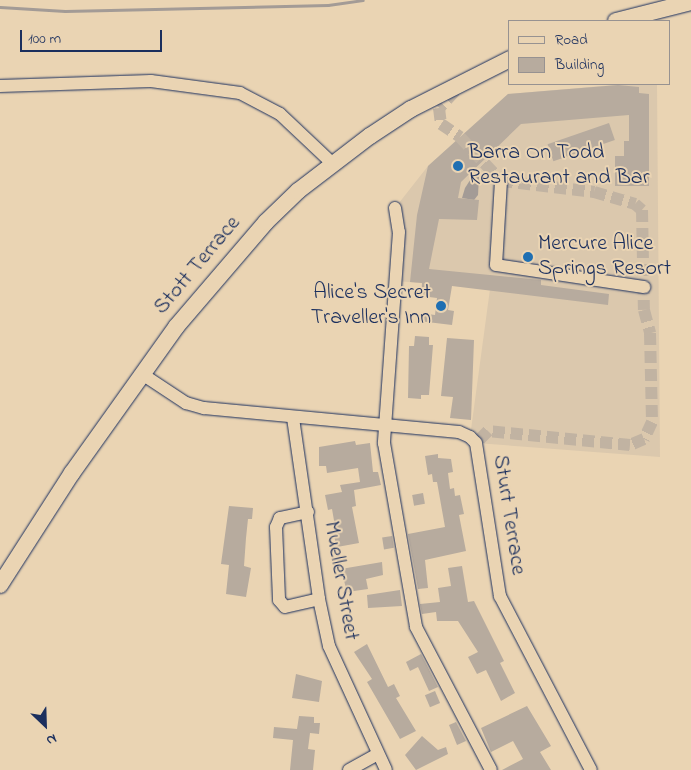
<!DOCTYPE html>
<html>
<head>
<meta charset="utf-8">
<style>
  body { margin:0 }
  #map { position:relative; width:691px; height:770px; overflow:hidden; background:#ead4b3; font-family:"Indie Flower",sans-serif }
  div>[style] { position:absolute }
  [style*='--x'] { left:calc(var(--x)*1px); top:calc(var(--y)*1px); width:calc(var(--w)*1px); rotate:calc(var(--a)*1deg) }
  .built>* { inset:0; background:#dbc8ad }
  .water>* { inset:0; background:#a39b96 }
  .stream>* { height:3px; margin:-1.5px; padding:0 1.5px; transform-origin:1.5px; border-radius:1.5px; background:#a39b96 }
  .building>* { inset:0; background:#b7ab9e; transform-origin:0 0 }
  .minor-tunnel>* { height:12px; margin-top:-6px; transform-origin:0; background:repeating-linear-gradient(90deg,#c1b3a2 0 12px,transparent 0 18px) }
  .roads { filter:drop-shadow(0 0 1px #1b2f5e) drop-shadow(0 0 1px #1b2f5e) }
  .minor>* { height:12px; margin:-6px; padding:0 6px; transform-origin:6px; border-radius:6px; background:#ead4b3 }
  .major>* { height:16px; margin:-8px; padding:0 8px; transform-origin:8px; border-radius:8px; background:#ead4b3 }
  .dots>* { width:14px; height:14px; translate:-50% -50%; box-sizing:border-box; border:2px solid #ead4b3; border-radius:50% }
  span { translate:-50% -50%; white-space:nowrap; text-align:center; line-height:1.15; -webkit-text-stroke:4px #ead4b3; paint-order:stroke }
  .poi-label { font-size:22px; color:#1b2f5e }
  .left { translate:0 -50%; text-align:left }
  .right { translate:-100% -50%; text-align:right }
  .street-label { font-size:22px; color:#1b2f5e }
  .legend { position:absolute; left:508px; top:20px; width:162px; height:65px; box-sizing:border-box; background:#ead4b3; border:1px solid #979291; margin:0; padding:6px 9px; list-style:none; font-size:15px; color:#1b2f5e }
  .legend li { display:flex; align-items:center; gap:10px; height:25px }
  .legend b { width:25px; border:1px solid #979291 }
  .north { position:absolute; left:20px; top:700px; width:50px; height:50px; -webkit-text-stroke:4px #ead4b3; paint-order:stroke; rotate:156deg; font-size:14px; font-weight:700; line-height:20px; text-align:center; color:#1b2f5e }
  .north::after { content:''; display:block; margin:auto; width:18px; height:22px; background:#1b2f5e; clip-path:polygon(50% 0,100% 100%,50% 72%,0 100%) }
  .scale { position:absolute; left:20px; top:30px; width:142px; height:22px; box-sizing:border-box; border:2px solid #1b2f5e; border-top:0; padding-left:6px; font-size:15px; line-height:18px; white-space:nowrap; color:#1b2f5e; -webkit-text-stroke:4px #ead4b3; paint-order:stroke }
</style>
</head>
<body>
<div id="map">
  <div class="built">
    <i style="clip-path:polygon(625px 84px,657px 84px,660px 457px,476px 443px,470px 437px,490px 289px,397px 281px,395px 208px,428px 166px,508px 94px)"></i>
  </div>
  <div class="water">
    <i style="clip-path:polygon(474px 174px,479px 177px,478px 195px,474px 200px,462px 198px,465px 188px)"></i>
  </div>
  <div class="stream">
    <i style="--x:0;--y:7;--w:65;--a:3.5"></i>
    <i style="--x:65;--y:11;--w:263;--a:-1.3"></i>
    <i style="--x:328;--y:5;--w:35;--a:-8"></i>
  </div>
  <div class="building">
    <i style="clip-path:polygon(618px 85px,639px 87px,639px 93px,649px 94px,649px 186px,615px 186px,615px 156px,624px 156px,624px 141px,629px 141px,629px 115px,521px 124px,461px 182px,458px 198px,479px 200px,477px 220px,439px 219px,429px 269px,541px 280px,541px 285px,609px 294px,608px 305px,452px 286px,448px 310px,454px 311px,452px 325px,419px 321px,420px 313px,435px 315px,437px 298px,421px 296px,422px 283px,410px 282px,417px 215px,428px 166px,508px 94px)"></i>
    <i style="left:609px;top:123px;width:18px;height:65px;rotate:71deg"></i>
    <i style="clip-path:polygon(415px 336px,429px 337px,429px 345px,433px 345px,429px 395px,421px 395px,421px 399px,408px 398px,409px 346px,414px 346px)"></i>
    <i style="clip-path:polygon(447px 338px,474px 340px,471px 420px,450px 418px,453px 397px,441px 396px)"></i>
    <i style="clip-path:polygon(355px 441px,356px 445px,370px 443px,373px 472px,378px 472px,381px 485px,354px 490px,356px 506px,352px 507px,359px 543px,337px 547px,333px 533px,336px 532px,332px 509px,328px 510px,325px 495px,342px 492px,340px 485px,360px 482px,358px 468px,327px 473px,326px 466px,319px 466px,319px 447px)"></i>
    <i style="clip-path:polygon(438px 454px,438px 458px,451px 459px,453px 472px,448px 473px,450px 489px,454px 488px,455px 496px,460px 495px,464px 514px,459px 515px,466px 551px,425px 560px,428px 588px,418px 589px,408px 534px,445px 527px,437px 482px,433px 482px,432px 474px,428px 475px,425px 456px)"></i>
    <i style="left:423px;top:493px;width:11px;height:11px;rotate:80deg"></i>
    <i style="clip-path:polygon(229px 506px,253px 508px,252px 519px,248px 519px,246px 538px,244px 566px,251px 568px,246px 597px,226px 594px,229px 565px,221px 564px)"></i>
    <i style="left:392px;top:536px;width:12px;height:10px;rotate:81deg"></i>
    <i style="clip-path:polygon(382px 562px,383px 575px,366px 579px,368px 589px,347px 592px,341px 569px)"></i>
    <i style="clip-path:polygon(462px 566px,468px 602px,474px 601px,504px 661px,500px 663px,515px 693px,501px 701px,486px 670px,477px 674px,468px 657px,478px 652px,458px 621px,437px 621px,436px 612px,422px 614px,420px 604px,440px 602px,438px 588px,451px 586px,448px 568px)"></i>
    <i style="clip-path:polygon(400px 590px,402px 606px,368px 608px,367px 595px)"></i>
    <i style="clip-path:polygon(367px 644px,388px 687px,394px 684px,400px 696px,396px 698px,416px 731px,400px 739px,367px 682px,372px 679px,354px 652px)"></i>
    <i style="clip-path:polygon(421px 654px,438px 687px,429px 691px,418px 667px,410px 671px,406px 662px)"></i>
    <i style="clip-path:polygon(296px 674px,322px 681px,319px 702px,292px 698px)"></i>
    <i style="left:435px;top:691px;width:13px;height:11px;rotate:67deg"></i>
    <i style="clip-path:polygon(527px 706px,551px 746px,540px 752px,551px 770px,502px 770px,523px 759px,513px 741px,491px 752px,481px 728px)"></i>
    <i style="clip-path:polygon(299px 716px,314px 717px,314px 723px,320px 723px,319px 734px,310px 733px,308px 749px,315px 750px,313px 770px,290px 770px,293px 740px,273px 738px,274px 727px,297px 729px)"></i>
    <i style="clip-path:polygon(456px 722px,466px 741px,457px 745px,449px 725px)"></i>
    <i style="clip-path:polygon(422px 736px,438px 750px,446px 747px,448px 754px,416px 770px,405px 755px)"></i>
  </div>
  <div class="minor-tunnel">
    <i style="--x:455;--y:91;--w:23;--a:133"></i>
    <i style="--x:439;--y:108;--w:16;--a:83"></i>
    <i style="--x:441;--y:124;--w:23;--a:34"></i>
    <i style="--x:460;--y:137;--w:60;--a:47"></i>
    <i style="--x:501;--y:181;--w:94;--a:6.7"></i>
    <i style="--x:594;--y:192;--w:43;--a:16.3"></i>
    <i style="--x:635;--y:204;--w:9;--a:41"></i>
    <i style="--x:642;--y:210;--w:100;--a:88.9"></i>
    <i style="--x:644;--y:310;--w:24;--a:75"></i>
    <i style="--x:650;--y:333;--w:89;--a:88.7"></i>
    <i style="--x:652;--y:422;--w:19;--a:115"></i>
    <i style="--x:644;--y:439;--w:15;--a:157"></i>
    <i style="--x:630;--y:445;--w:143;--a:-174.4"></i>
    <i style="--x:488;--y:431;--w:17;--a:135"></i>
  </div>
  <div class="roads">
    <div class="minor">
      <i style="--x:0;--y:86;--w:151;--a:-1.9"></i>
      <i style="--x:151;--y:81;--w:90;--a:7.7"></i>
      <i style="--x:240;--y:93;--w:45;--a:27.7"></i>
      <i style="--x:280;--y:114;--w:71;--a:43.3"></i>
      <i style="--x:501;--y:181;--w:84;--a:93.4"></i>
      <i style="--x:496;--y:265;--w:150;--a:8.5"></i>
      <i style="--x:395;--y:208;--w:24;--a:81"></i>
      <i style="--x:399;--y:232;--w:212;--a:94.1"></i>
      <i style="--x:384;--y:443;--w:187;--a:80.1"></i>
      <i style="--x:416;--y:627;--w:161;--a:62.3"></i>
      <i style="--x:142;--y:374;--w:53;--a:33.4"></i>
      <i style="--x:186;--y:403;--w:19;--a:16"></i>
      <i style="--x:204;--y:408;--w:256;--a:5.4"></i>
      <i style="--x:459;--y:432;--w:12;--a:24"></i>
      <i style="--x:470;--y:437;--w:8;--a:45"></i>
      <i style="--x:476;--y:443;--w:155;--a:81.1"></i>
      <i style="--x:500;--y:596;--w:196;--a:62.4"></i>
      <i style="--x:293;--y:418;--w:183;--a:81.8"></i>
      <i style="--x:319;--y:599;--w:48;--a:78"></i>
      <i style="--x:329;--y:646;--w:136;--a:65.3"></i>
      <i style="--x:308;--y:512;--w:29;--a:168"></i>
      <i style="--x:280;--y:518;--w:10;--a:114"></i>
      <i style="--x:276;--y:527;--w:73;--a:87.6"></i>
      <i style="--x:279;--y:600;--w:9;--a:49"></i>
      <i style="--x:285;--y:607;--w:35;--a:-13"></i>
      <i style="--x:349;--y:770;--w:33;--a:-29"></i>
    </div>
    <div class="major">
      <i style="--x:616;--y:21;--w:77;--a:-14.2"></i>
      <i style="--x:0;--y:585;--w:133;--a:-57.3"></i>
      <i style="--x:72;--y:473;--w:179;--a:-54.5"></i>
      <i style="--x:176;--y:327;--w:138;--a:-49.4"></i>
      <i style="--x:266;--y:222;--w:45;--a:-44.1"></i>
      <i style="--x:298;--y:191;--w:91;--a:-37.4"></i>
      <i style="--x:370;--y:136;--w:49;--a:-33.4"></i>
      <i style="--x:411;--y:109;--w:111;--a:-26.8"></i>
    </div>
  </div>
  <div class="dots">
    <i style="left:458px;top:166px;background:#1f6fb2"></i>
    <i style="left:528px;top:257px;background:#1f6fb2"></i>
    <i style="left:441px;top:306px;background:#1f6fb2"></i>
  </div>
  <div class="poi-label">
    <span class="left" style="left:468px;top:166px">Barra On Todd<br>Restaurant and Bar</span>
    <span class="left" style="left:538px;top:257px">Mercure Alice<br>Springs Resort</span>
    <span class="right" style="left:431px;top:306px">Alice's Secret<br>Traveller's Inn</span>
  </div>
  <div class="street-label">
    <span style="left:198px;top:266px;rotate:-50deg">Stott Terrace</span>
    <span style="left:508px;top:515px;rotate:81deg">Sturt Terrace</span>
    <span style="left:340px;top:581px;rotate:80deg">Mueller Street</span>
  </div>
  <ul class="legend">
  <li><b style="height:6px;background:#ead4b3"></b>Road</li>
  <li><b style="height:14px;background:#b7ab9e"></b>Building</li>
  </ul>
  <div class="north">N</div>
  <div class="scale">100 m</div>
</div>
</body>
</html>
